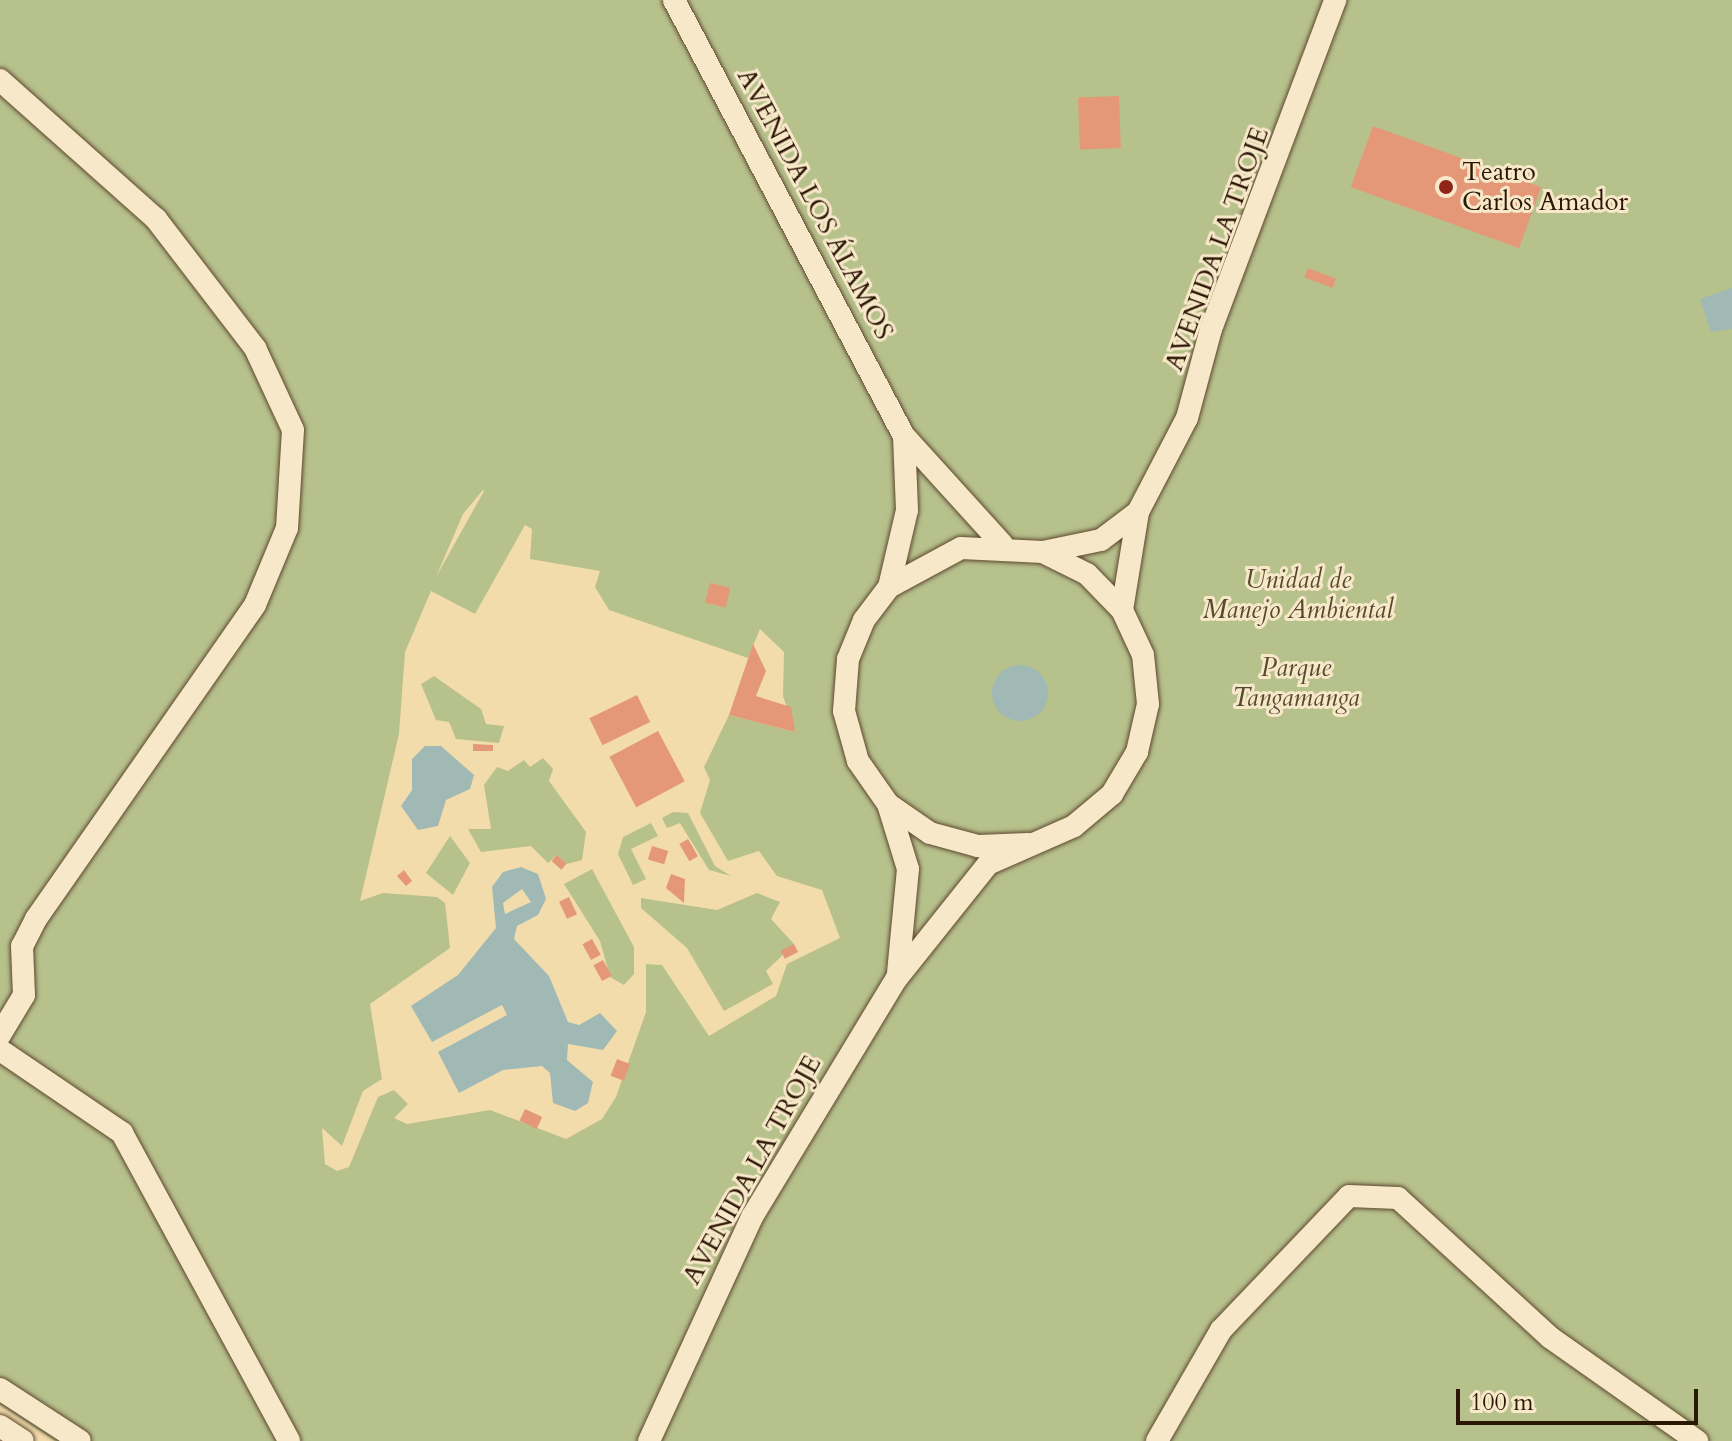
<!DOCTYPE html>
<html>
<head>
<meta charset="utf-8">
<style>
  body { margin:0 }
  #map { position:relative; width:1732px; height:1441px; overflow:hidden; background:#f3dcac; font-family:Cardo,serif }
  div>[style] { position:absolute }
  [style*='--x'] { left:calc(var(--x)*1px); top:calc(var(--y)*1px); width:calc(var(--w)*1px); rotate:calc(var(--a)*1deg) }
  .green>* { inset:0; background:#b7c18c }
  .water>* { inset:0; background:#a0b9b5 }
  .round { border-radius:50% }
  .building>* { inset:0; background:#e59878; transform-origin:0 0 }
  .roads { filter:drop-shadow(0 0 2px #5e482f) drop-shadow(0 0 2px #5e482f) }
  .minor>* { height:22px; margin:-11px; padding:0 11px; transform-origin:11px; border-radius:11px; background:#f7e8c9 }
  .dots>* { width:22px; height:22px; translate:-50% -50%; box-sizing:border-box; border:4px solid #f7e8c9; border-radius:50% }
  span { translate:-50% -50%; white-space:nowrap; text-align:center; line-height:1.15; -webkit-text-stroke:6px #f7e8c9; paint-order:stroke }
  .poi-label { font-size:26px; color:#2c1705 }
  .left { translate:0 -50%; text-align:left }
  .street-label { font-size:26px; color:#2c1705 }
  .park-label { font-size:26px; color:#564a2e; font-style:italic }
  .scale { position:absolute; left:1456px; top:1389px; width:242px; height:36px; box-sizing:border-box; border:4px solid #2c1705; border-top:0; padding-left:10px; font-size:24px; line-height:28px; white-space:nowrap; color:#2c1705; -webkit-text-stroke:6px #f7e8c9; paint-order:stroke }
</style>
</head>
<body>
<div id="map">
  <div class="green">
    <i style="clip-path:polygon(evenodd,0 0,1732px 0,1732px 1441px,55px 1441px,0 1405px,0 0,483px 490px,484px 491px,436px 577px,463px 514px,483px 490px,0 0,525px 525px,532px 529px,530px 559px,600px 571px,595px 587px,609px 610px,748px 658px,760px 629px,784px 652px,783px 696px,795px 732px,729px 715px,704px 767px,710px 780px,700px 813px,728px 861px,759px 851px,777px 876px,822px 890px,840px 938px,787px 964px,776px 996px,709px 1036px,662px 965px,646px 964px,646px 1012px,616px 1097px,602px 1119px,566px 1139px,490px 1110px,407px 1124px,394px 1118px,408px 1104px,394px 1090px,378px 1097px,349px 1167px,337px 1171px,325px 1164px,322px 1128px,342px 1146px,363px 1091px,382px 1079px,370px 1004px,450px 948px,445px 903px,437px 897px,383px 893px,360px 901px,399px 734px,405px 652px,431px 591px,475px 614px,525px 525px)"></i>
    <i style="clip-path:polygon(434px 676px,481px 709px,486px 724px,504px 726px,499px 743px,456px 739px,449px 722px,436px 720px,421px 684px)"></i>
    <i style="clip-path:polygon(543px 758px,553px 769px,549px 781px,586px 832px,582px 860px,567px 864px,557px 855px,548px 863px,531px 846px,481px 852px,468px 829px,491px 829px,484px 785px,497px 767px,508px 771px,524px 760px,530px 767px)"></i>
    <i style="clip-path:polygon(673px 812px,688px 813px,715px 866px,731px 876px,709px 870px,680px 823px,667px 828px,662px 818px)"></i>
    <i style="clip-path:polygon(651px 823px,658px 836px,631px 849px,646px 879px,633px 885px,618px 854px,623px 837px)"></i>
    <i style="clip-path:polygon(450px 836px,470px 863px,453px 895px,426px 873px)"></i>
    <i style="clip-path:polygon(592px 869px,634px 947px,634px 974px,624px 985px,610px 977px,600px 941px,564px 884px)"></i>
    <i style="clip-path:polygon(757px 893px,780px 902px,771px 919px,794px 944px,766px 971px,773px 984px,724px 1011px,687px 948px,641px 908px,641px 898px,717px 910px)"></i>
  </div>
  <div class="water">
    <i style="clip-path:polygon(1732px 288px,1732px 329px,1711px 332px,1700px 299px)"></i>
    <i class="round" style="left:992px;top:665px;width:56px;height:56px"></i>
    <i style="clip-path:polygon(425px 746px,441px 746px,474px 775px,470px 789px,446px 800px,438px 826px,418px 830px,401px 806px,412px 790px,412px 759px)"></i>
    <i style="clip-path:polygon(evenodd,521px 867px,538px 874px,546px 899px,538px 915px,517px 926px,514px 939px,549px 976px,568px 1022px,579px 1025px,600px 1013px,617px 1031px,603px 1050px,568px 1044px,567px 1060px,593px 1082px,588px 1103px,575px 1111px,553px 1103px,550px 1073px,542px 1066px,503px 1070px,459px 1093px,438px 1052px,507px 1015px,502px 1005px,432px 1042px,411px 1006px,458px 975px,496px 928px,492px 887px,503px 872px,521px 867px,522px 889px,531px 902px,505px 914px,503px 903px,522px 889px)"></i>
  </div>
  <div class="building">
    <i style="left:1119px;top:96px;width:52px;height:41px;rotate:88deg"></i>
    <i style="left:1373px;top:126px;width:179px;height:65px;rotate:20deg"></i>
    <i style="left:1308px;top:268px;width:30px;height:10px;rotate:21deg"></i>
    <i style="left:710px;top:583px;width:21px;height:20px;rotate:14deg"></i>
    <i style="clip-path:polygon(753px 644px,766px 671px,756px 696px,791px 707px,795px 732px,729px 715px)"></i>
    <i style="left:637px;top:695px;width:30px;height:53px;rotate:64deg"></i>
    <i style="left:658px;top:731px;width:57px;height:55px;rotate:62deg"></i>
    <i style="clip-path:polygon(473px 744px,493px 745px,493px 751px,473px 751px)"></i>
    <i style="left:688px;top:839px;width:20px;height:10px;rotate:60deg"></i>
    <i style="left:652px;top:846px;width:17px;height:14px;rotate:17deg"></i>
    <i style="left:557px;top:855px;width:13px;height:8px;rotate:42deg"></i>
    <i style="clip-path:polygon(404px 870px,412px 881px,406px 886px,397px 876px)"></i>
    <i style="clip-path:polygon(671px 874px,685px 879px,684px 903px,666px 888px)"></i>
    <i style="left:569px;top:897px;width:19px;height:11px;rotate:65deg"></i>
    <i style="left:592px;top:939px;width:18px;height:11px;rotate:61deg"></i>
    <i style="left:794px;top:944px;width:9px;height:15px;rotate:63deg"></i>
    <i style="left:603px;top:960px;width:18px;height:11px;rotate:61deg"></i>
    <i style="left:617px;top:1059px;width:14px;height:18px;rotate:21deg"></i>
    <i style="left:525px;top:1109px;width:19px;height:13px;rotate:25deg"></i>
  </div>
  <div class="roads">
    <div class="minor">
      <i style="--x:674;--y:0;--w:493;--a:62.2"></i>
      <i style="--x:904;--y:436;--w:146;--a:47.8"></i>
      <i style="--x:0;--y:80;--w:209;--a:41.7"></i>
      <i style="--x:156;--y:219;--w:163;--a:52.5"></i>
      <i style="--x:255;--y:348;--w:90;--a:65.1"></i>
      <i style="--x:293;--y:430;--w:98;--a:93.5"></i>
      <i style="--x:287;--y:528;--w:83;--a:112.6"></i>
      <i style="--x:255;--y:605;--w:383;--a:124.9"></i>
      <i style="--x:36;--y:919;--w:30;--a:117"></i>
      <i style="--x:22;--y:946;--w:49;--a:87.7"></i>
      <i style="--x:24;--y:995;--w:47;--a:121"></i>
      <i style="--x:1043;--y:552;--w:59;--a:-11.7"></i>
      <i style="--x:1101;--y:540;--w:46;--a:-37.1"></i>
      <i style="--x:889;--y:587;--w:79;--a:-76.8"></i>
      <i style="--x:907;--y:510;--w:74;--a:-92.3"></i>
      <i style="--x:1122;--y:610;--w:99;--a:-80.7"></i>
      <i style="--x:1138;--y:512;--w:106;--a:-62.5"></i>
      <i style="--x:1187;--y:418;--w:92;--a:-74.9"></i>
      <i style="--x:1211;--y:329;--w:352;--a:-69.3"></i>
      <i style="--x:888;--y:804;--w:68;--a:72.9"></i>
      <i style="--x:908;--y:869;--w:103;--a:95.5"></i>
      <i style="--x:0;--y:1050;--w:148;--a:34.2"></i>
      <i style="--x:122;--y:1133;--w:350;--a:61.5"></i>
      <i style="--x:0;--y:1389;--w:95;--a:33"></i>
      <i style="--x:0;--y:1426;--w:27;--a:33"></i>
      <i style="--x:649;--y:1441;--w:247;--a:-65.3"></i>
      <i style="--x:752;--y:1217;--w:280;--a:-58.8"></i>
      <i style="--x:897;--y:978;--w:146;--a:-51.4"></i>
      <i style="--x:988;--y:864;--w:94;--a:-23.8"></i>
      <i style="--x:1074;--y:826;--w:50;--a:-40.1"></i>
      <i style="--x:1112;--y:794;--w:49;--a:-59.2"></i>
      <i style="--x:1137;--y:752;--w:49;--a:-77.1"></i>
      <i style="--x:1148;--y:704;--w:49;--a:-95.8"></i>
      <i style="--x:1143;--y:655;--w:50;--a:-115"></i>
      <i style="--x:1122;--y:610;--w:50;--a:-134.2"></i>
      <i style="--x:1087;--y:574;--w:49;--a:-153.4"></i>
      <i style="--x:1043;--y:552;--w:82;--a:-177.2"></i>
      <i style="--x:961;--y:548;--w:82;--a:151.6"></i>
      <i style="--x:889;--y:587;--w:41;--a:127.1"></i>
      <i style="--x:864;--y:620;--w:42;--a:112.3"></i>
      <i style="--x:848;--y:659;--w:52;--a:94.4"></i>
      <i style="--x:844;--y:711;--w:52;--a:74.4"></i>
      <i style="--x:858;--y:761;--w:52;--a:55.1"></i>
      <i style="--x:888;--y:804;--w:51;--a:34.6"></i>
      <i style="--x:930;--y:833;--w:50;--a:15.2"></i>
      <i style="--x:978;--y:846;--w:50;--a:-2.3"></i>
      <i style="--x:1157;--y:1441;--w:128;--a:-60"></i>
      <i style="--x:1221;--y:1330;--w:185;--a:-46.3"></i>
      <i style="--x:1349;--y:1196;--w:49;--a:2.3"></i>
      <i style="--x:1398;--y:1198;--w:207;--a:42.5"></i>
      <i style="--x:1551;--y:1338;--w:179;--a:35.2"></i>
    </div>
  </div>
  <div class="dots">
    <i style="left:1446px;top:187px;background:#8f2418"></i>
  </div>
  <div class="poi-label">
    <span class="left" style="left:1462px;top:187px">Teatro<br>Carlos Amador</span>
  </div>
  <div class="street-label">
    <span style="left:815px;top:204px;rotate:62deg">AVENIDA LOS ÁLAMOS</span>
    <span style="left:1217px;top:249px;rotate:-70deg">AVENIDA LA TROJE</span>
    <span style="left:752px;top:1170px;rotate:-61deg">AVENIDA LA TROJE</span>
  </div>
  <div class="park-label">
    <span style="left:1298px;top:595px">Unidad de<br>Manejo Ambiental</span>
    <span style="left:1296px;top:683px">Parque<br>Tangamanga</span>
  </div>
  <div class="scale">100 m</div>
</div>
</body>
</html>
